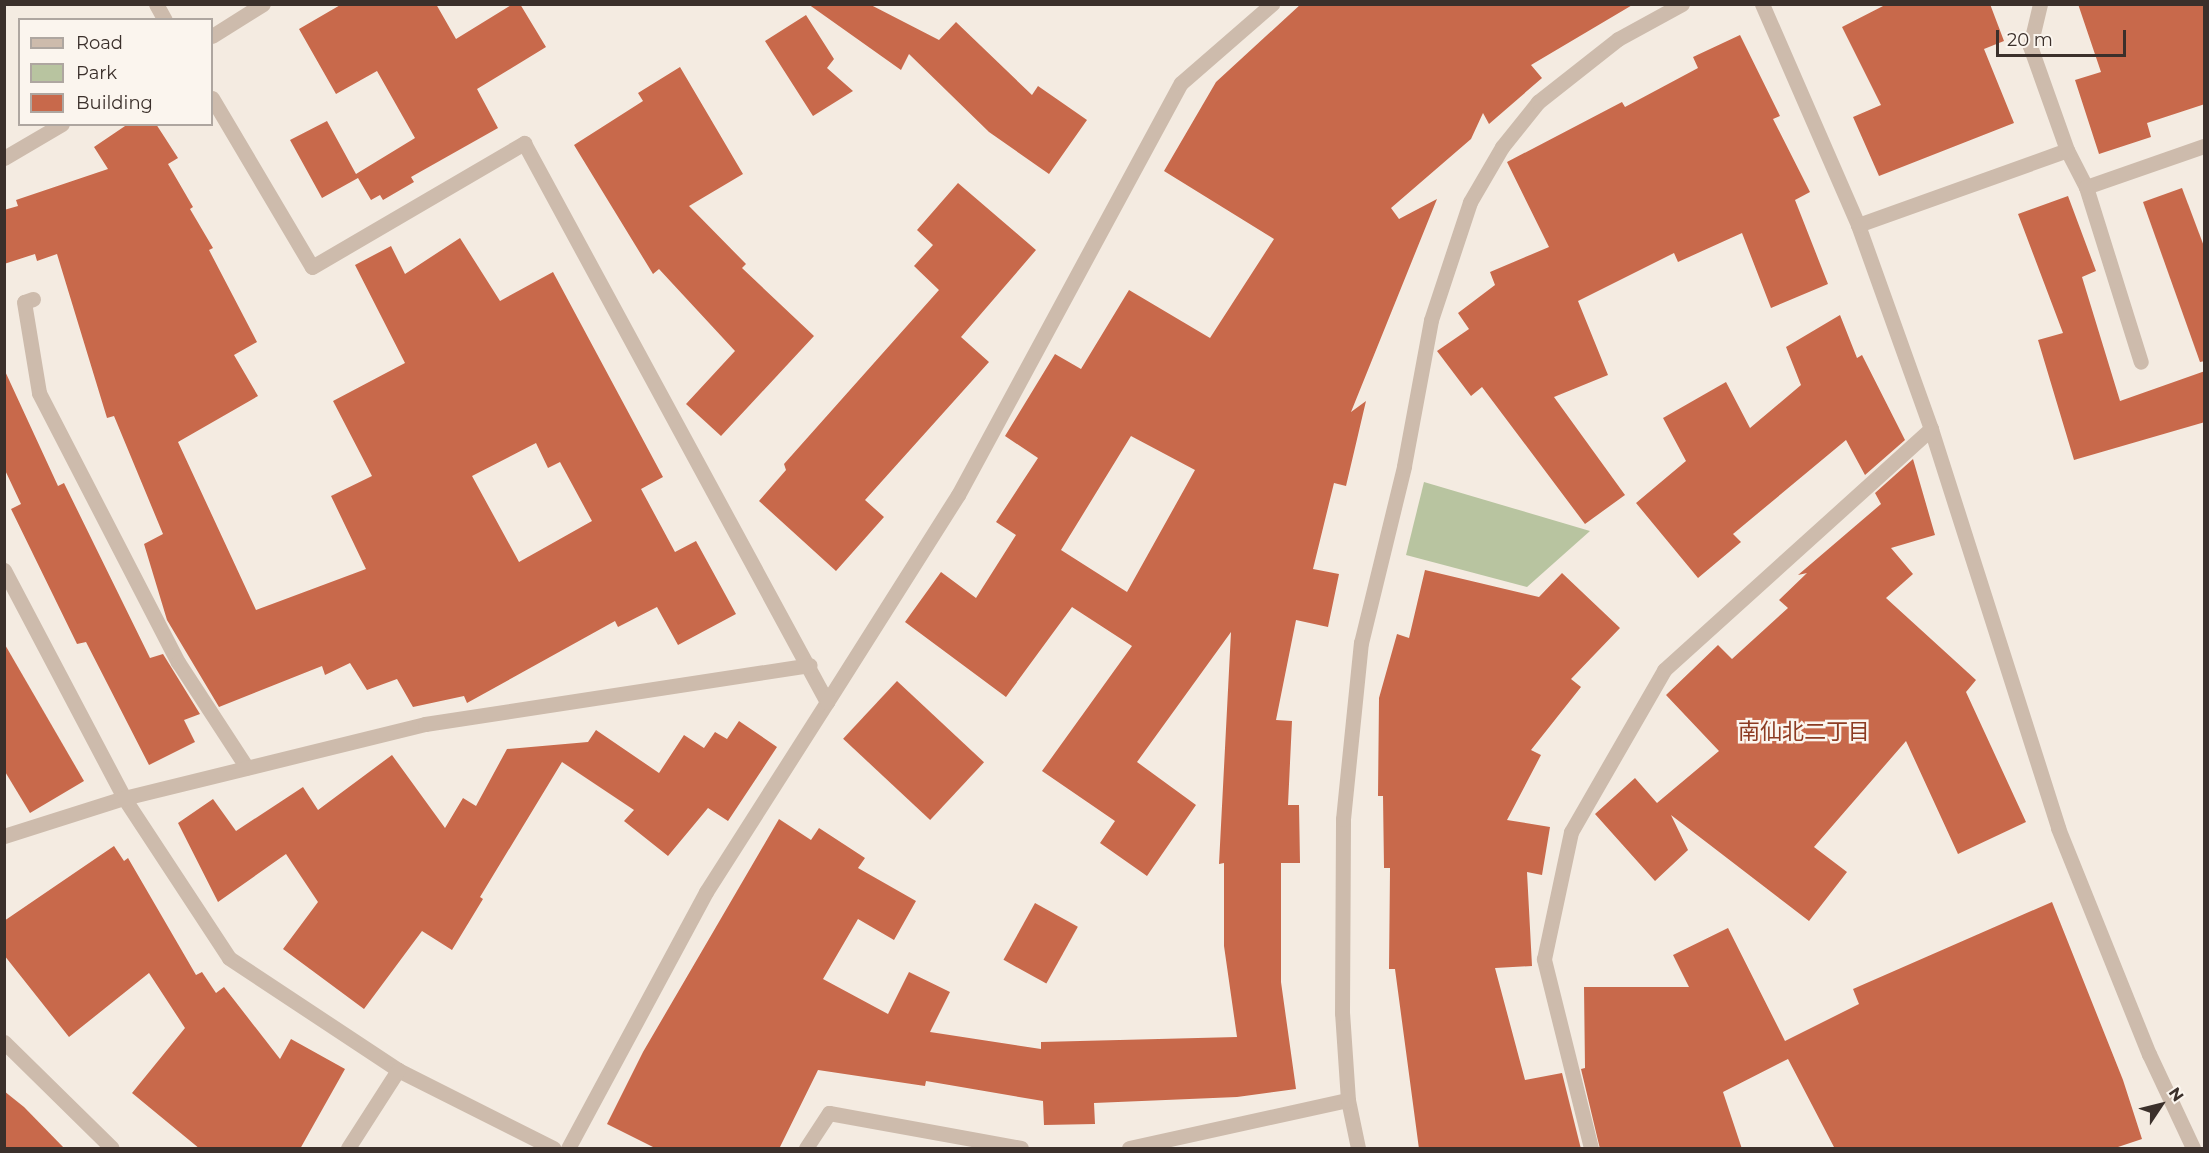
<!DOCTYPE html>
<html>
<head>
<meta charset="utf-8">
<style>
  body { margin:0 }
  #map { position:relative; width:2209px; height:1153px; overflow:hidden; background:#f4ebe1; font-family:Montserrat,"Noto Sans JP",sans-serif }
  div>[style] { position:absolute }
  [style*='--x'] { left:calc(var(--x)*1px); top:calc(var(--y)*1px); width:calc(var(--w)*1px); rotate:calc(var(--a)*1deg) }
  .green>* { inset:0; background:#b8c4a0 }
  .building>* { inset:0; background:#c8694b; transform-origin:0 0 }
  .minor>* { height:15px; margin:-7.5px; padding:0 7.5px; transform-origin:7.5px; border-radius:7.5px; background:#cdbbac }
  span { translate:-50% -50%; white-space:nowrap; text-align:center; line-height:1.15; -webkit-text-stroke:5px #fbf5ee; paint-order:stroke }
  .neighbourhood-label { font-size:22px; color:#8c3b22 }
  .frame { position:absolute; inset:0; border:6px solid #3b302b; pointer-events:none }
  .legend { position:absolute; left:18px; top:18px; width:195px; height:108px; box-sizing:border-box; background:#fbf5ee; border:2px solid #aea6a0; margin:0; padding:8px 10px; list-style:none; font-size:18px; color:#3b302b }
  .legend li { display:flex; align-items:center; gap:12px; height:30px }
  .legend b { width:30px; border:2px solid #aea6a0 }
  .north { position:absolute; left:2131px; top:1075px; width:60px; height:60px; -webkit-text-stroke:4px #fbf5ee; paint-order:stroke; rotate:55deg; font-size:16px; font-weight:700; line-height:24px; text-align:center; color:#3b302b }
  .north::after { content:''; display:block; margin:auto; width:21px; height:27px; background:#3b302b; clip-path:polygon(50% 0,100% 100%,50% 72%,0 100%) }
  .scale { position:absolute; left:1996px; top:30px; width:130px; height:27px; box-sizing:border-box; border:3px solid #3b302b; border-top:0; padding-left:8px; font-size:18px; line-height:21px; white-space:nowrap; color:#3b302b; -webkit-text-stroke:4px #fbf5ee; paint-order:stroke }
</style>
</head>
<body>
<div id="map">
  <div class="green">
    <i style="clip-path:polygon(1424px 482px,1590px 531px,1527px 587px,1406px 555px)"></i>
  </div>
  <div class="building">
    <i style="clip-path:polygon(342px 4px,436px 4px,456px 39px,513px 4px,520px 4px,546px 47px,477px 89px,498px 128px,411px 177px,414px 182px,383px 200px,380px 195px,371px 200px,358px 178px,322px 198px,290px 140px,327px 121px,356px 174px,415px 138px,377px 71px,336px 94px,299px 29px)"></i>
    <i style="clip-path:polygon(808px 4px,869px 4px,939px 40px,956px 22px,1032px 95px,1038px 86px,1087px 120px,1049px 174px,989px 132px,909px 54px,901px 70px)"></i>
    <i style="clip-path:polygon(evenodd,1301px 4px,1634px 4px,1531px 65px,1542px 78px,1489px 124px,1483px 113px,1471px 139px,1391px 208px,1399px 219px,1437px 199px,1351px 412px,1366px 401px,1346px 486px,1334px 483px,1313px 569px,1339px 574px,1328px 627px,1296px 620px,1276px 720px,1292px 721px,1288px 805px,1299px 805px,1300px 863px,1281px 863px,1281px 982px,1296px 1089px,1237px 1097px,1094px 1103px,1095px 1124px,1044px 1125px,1043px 1101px,926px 1081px,925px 1086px,818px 1070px,779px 1149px,657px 1149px,607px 1124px,643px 1052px,779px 819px,811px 840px,819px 828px,865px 858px,858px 868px,916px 901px,894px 940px,858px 919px,823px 979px,888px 1014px,909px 972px,950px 992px,930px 1032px,1041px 1049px,1041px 1042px,1237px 1037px,1224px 946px,1224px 863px,1219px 864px,1231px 632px,1137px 762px,1196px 805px,1147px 876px,1100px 843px,1115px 821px,1042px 771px,1132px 646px,1072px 607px,1006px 697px,905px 622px,941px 572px,976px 598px,1016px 535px,996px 522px,1038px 458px,1005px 436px,1055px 354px,1081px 369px,1129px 290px,1210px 338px,1274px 239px,1164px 171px,1216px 82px,1301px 4px,1131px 436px,1195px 470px,1127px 592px,1061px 550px,1131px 436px)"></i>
    <i style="clip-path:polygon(1887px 4px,1990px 4px,2004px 41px,1984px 49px,2014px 123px,1879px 176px,1853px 117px,1881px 105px,1842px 27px)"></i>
    <i style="clip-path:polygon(2078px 4px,2205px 4px,2205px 104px,2147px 123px,2151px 137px,2099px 154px,2075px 80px,2101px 72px)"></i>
    <i style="clip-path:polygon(806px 15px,834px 59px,827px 68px,853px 91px,813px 116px,765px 41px)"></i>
    <i style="clip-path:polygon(1740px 35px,1780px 116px,1773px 119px,1810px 192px,1795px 200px,1828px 284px,1771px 308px,1742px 233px,1678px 262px,1674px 253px,1578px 301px,1608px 375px,1554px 397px,1625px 495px,1585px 524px,1482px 387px,1471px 396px,1437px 351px,1469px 329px,1458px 313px,1495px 285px,1490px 272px,1549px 247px,1507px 162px,1622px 102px,1625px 107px,1698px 68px,1693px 57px)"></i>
    <i style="clip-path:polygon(680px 67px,743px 174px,689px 206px,746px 264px,742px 268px,814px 336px,721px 436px,686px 404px,735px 351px,659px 269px,653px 274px,574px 145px,643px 101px,638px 93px)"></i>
    <i style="clip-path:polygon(evenodd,128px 124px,156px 124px,178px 158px,168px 164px,193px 207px,190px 209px,213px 248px,209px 250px,257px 342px,234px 355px,258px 396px,178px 442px,256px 610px,366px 569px,331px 496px,372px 476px,333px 401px,405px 363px,355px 265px,391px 246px,405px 274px,460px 238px,500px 301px,553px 272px,663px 477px,641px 489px,675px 552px,696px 541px,736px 614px,678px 645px,657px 607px,618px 627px,615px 621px,467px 703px,464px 696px,413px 707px,397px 679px,367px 690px,350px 663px,325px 675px,322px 666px,219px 707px,167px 620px,144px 544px,163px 534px,114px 416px,107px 418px,57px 254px,37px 261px,35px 254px,4px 264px,4px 210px,18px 206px,16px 200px,108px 169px,94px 147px,128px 124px,536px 443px,548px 468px,560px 462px,592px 521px,519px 562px,472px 476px,536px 443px)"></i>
    <i style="clip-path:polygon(958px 183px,1036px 250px,961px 337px,989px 362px,865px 500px,884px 517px,836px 571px,759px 501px,786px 470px,784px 464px,939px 290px,914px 266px,933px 245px,917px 230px)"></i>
    <i style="clip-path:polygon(2182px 188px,2205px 249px,2205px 361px,2200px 362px,2143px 202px)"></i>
    <i style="clip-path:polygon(2068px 196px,2096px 271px,2082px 277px,2120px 401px,2205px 371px,2205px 422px,2074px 460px,2038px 340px,2063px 333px,2018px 214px)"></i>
    <i style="clip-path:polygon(1840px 315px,1857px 358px,1862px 355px,1905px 440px,1865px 475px,1846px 440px,1733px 534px,1741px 542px,1698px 578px,1636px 503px,1686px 461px,1663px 418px,1726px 382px,1750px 428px,1801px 385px,1786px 347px)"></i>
    <i style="clip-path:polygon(4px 369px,58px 486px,64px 483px,150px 658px,163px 654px,200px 714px,184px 720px,195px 742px,149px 765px,86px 642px,77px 644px,11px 509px,21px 504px,4px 468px)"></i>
    <i style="clip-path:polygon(1913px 459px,1935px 535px,1891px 548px,1913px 574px,1886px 598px,1976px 680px,1966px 692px,2026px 822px,1958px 854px,1906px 741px,1814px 847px,1847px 872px,1809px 921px,1671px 815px,1688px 850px,1655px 881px,1595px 814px,1635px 778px,1657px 803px,1719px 751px,1666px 695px,1718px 645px,1732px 659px,1788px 608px,1779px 600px,1807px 573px,1798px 575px,1881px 504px,1875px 493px)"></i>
    <i style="clip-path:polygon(1425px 570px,1539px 597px,1562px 573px,1620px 628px,1571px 679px,1581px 687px,1531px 750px,1541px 755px,1507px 820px,1550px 827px,1542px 875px,1527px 872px,1532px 966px,1495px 968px,1525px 1080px,1562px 1073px,1581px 1149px,1419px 1149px,1395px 969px,1389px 969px,1390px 868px,1384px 868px,1383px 796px,1378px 796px,1379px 698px,1397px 634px,1409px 638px)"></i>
    <i style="clip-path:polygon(4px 643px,84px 781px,30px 813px,4px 770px)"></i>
    <i style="left:897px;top:681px;width:119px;height:79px;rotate:43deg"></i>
    <i style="clip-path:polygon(739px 721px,777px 747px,728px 821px,708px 808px,668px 856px,624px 821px,634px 810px,562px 762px,480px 897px,483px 899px,452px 950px,422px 931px,364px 1009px,283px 949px,318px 902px,286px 854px,218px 902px,178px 823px,213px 799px,236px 831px,303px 787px,318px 810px,392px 755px,445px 828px,463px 798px,476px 806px,507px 749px,588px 742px,596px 730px,659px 773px,684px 735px,704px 748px,715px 732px,727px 739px)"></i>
    <i style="clip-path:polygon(114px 846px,124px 861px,128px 858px,196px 975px,202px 972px,216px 993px,224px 987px,280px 1059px,291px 1039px,345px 1069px,300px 1149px,200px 1149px,132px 1093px,185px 1028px,149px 973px,69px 1037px,4px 955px,4px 921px)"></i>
    <i style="clip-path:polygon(2052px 902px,2123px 1080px,2142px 1139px,2112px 1149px,1835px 1149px,1788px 1059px,1723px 1092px,1742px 1149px,1600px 1149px,1581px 1069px,1585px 1068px,1584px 987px,1689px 987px,1673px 955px,1728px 928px,1785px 1041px,1859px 1004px,1853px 989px)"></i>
    <i style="left:1035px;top:903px;width:49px;height:65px;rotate:29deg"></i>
    <i style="clip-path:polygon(4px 1091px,24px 1107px,65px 1149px,4px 1149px)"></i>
  </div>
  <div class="minor">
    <i style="--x:156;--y:4;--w:18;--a:61"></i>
    <i style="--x:1762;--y:4;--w:241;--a:66.5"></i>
    <i style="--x:1858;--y:225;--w:217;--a:70.3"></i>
    <i style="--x:1931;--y:429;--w:419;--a:72.3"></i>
    <i style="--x:2058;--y:828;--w:244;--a:68.1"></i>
    <i style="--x:2149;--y:1054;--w:104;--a:64.9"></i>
    <i style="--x:212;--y:36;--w:60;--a:-32.1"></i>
    <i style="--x:212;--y:98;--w:196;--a:59.4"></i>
    <i style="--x:312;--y:267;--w:246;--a:-30.3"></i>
    <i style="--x:524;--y:143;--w:636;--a:61.54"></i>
    <i style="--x:827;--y:702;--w:225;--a:122.5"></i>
    <i style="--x:706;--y:892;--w:291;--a:118.3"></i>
    <i style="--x:2067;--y:150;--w:42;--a:62.8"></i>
    <i style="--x:2086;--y:187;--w:183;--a:72.6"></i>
    <i style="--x:4;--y:158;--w:67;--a:-30.4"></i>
    <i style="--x:2086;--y:187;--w:125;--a:-19.2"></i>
    <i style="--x:1858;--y:225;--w:222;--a:-19.7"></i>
    <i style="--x:2067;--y:150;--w:110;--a:-109.6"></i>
    <i style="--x:2030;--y:46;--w:43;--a:-76.6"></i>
    <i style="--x:33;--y:299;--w:9;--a:162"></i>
    <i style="--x:24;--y:302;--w:92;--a:80.6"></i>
    <i style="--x:39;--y:393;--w:303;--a:62.7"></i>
    <i style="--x:178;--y:662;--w:126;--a:56.9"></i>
    <i style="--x:4;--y:570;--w:258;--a:62.2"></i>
    <i style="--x:124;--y:798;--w:191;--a:56.7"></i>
    <i style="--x:229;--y:958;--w:203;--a:33.5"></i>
    <i style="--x:398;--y:1070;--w:174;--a:26.7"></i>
    <i style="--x:827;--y:702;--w:245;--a:-57.7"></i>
    <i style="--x:958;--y:495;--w:468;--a:-61.6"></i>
    <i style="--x:1181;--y:83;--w:121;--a:-41"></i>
    <i style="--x:4;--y:836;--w:126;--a:-17.6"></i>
    <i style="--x:124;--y:798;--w:310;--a:-13.8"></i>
    <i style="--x:425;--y:724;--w:389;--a:-8.7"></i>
    <i style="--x:4;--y:1042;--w:151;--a:44.5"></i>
    <i style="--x:1348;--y:1100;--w:49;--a:78.2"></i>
    <i style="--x:348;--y:1148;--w:93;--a:-57.3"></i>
    <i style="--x:806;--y:1148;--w:42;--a:-56.7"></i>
    <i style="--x:829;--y:1113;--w:195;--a:10.3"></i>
    <i style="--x:1129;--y:1148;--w:224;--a:-12.4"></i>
    <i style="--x:1348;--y:1100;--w:87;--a:-93.9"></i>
    <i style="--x:1342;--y:1013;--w:194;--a:-89.7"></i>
    <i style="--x:1343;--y:819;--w:177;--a:-84.2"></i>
    <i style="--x:1361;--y:643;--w:182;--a:-76.3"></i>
    <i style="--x:1404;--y:466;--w:148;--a:-79.5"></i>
    <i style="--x:1431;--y:320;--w:124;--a:-71.7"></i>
    <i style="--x:1470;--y:202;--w:64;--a:-59.8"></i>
    <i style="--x:1502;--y:147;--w:58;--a:-51.3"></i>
    <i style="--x:1538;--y:102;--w:102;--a:-38.2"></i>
    <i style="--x:1618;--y:39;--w:73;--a:-28.7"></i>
    <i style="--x:1591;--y:1148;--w:195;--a:-104"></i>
    <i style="--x:1544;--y:959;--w:130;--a:-78"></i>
    <i style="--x:1571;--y:832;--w:187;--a:-60.1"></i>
    <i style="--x:1664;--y:670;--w:360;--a:-42.1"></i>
  </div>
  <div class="neighbourhood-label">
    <span style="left:1804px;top:732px">南仙北二丁目</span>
  </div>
  <div class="frame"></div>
  <ul class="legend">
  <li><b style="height:8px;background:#cdbbac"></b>Road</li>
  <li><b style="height:16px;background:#b8c4a0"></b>Park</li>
  <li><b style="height:16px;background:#c8694b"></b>Building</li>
  </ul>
  <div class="north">N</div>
  <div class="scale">20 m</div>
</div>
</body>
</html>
